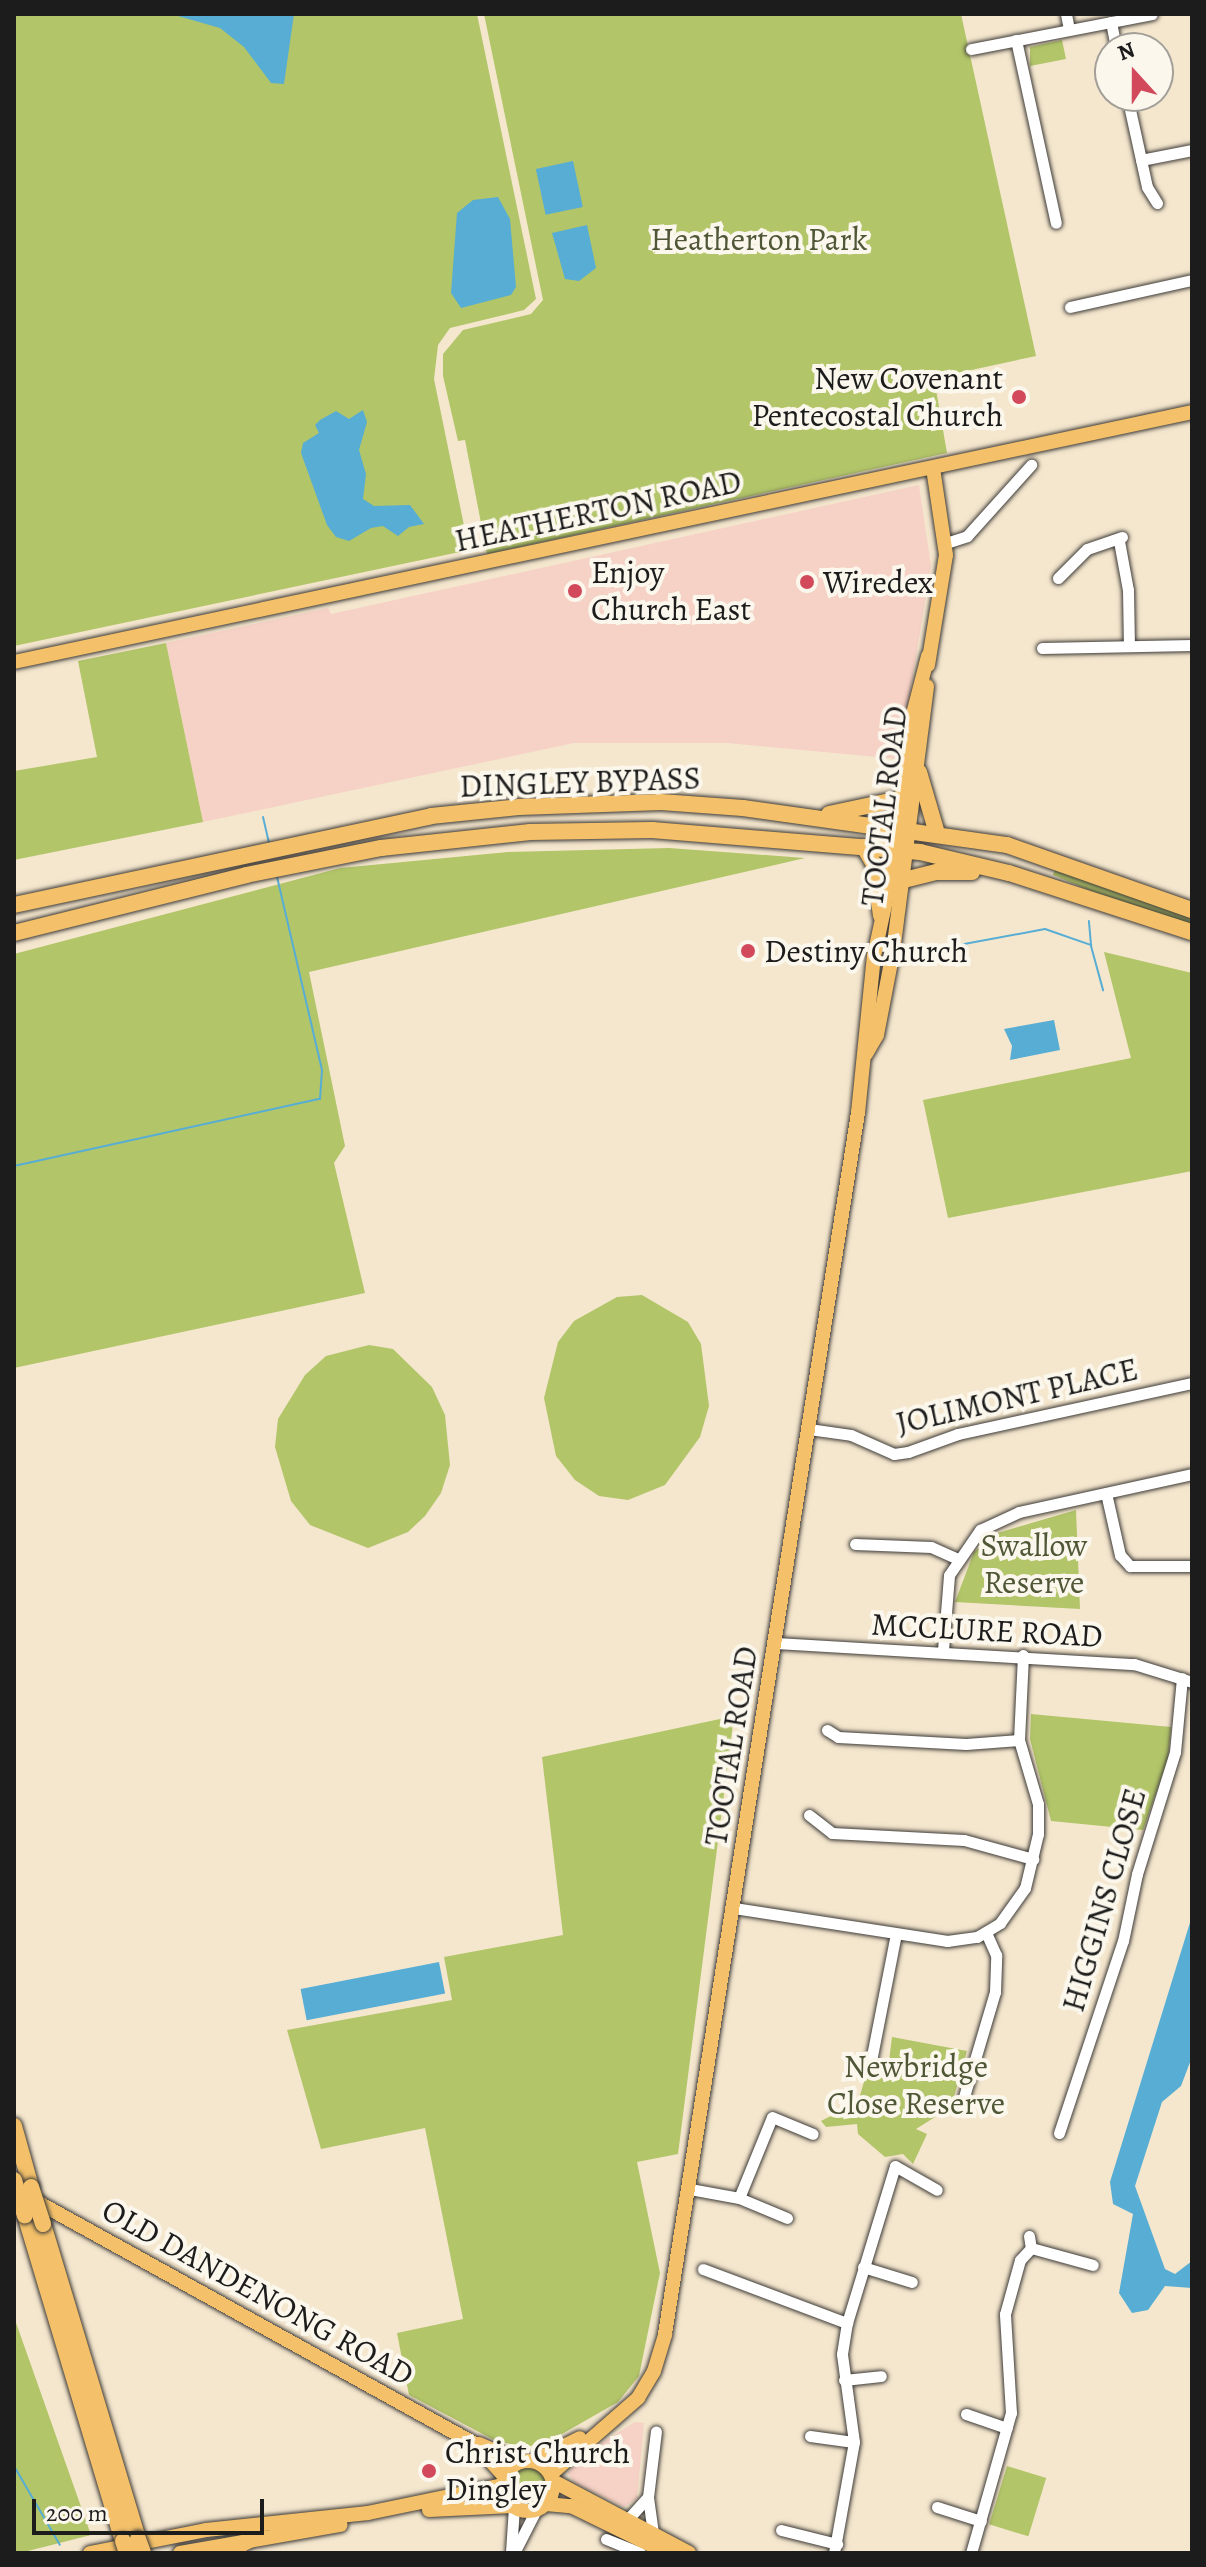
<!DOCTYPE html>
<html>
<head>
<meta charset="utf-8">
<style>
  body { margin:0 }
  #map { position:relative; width:1206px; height:2567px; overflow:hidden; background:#f5e7ce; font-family:Alegreya,serif }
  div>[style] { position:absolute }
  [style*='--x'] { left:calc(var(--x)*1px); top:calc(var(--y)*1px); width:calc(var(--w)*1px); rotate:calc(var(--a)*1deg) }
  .built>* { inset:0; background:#f6d1c5 }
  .green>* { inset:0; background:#b2c569; transform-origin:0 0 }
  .round { border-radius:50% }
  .water>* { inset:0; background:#57add4; transform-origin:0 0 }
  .stream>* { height:2px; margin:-1px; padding:0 1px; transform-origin:1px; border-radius:1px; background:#57add4 }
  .roads { filter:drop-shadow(0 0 2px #3d3a37) drop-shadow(0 0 2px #3d3a37) }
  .minor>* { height:11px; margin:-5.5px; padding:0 5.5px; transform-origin:5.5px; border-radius:5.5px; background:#fff }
  .major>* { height:14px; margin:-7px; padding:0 7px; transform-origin:7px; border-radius:7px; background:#f4c16a }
  .major>.ring { margin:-7px; padding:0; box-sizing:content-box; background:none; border:14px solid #f4c16a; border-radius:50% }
  .highway>* { height:16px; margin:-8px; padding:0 8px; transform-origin:8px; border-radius:8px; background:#f4c16a }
  .bridges { filter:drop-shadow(0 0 2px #3d3a37) drop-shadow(0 0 2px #3d3a37) }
  .highway-bridge>* { height:16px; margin:-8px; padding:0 8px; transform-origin:8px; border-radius:8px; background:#f4c16a }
  .dots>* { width:22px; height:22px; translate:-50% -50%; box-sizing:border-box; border:4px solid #fbf7ec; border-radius:50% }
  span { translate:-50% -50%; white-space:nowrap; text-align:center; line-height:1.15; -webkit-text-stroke:8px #fbf7ec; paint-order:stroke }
  .park-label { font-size:32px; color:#505737 }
  .poi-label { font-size:32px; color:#1c1c1c }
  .right { translate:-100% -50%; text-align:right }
  .left { translate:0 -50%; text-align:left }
  .street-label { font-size:32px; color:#1c1c1c }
  .frame { position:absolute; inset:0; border:16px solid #1c1c1c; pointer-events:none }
  .north { position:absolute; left:1094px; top:32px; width:80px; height:80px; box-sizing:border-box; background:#fbf7ec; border:2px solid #a29f99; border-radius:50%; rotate:339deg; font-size:22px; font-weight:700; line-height:32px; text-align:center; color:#1c1c1c }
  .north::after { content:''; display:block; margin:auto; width:28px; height:36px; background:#d1495b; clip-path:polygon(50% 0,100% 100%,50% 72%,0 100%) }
  .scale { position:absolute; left:32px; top:2499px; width:232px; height:36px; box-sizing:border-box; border:4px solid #1c1c1c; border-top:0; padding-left:10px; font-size:24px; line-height:28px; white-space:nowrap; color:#1c1c1c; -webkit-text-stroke:6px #fbf7ec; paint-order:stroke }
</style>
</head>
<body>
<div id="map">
  <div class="built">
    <i style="clip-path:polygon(919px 485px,931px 566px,899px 759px,727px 743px,574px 743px,203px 822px,166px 643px,328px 608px,331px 614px)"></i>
    <i style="clip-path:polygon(635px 2422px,644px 2423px,637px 2498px,624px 2507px,575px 2483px,568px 2473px,584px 2454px)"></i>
  </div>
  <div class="green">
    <i style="clip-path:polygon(14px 14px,477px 14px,536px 299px,524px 310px,450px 328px,438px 345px,434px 379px,469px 550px,14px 646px)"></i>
    <i style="clip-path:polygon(484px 14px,961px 14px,1036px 356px,934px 378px,947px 453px,487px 554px,465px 440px,458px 441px,443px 376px,443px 354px,463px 330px,531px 314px,543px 300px)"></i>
    <i style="clip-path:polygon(1062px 40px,1066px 59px,1030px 66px,1030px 47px)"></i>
    <i style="clip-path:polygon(166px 643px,203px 822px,14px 860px,14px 771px,97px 757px,78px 661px)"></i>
    <i style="clip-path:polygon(669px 848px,805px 858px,309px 972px,345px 1146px,334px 1163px,365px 1293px,14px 1368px,14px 954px,340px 868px,508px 852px)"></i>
    <i style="clip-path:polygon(1055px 869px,1192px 917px,1192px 925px,1089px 890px,1053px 875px)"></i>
    <i style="clip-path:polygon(1104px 952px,1192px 973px,1192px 1171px,948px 1218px,923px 1100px,1131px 1058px)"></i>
    <i style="clip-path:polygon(642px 1295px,688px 1322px,701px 1344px,709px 1406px,700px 1437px,665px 1485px,628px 1500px,599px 1496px,575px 1480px,556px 1456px,544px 1398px,558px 1342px,574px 1321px,617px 1297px)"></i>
    <i style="clip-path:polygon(369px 1345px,393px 1349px,432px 1387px,445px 1415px,450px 1465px,441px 1493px,425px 1516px,408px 1532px,368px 1548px,310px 1525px,291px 1501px,275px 1447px,278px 1419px,305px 1375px,326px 1356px)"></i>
    <i style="clip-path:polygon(1076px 1510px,1080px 1609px,955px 1602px,974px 1552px,994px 1534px)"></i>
    <i style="clip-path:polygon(1031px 1714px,1171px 1727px,1168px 1759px,1143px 1830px,1051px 1821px,1030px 1739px)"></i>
    <i style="clip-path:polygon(734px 1716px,678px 2154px,637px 2162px,660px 2273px,639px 2376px,618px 2402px,548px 2442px,526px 2447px,496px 2441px,409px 2395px,397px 2333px,463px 2319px,425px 2128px,321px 2149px,287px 2030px,452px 2000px,444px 1957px,563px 1935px,542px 1757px)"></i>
    <i style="clip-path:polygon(892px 2037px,967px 2051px,951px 2107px,916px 2129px,927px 2134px,913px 2164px,903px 2154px,885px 2157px,858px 2134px,857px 2124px,826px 2127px,821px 2121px,858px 2102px,867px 2072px,889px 2061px)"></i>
    <i style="clip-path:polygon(14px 2317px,91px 2535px,20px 2553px,14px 2553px)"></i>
    <i class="round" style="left:507px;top:2465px;width:42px;height:42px"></i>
    <i style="left:1007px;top:2466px;width:41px;height:61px;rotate:17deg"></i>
  </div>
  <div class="water">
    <i style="clip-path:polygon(171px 14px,294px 14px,284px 84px,271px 83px,244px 47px,220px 28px)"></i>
    <i style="left:573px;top:161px;width:47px;height:38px;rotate:78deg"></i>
    <i style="clip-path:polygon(498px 197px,510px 219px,516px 287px,511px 295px,461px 308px,451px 293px,457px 213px,473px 200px)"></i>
    <i style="clip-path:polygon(587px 225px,596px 268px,579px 281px,565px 279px,552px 233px)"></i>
    <i style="clip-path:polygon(363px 410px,367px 422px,359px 450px,366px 474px,363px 499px,374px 506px,410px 505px,424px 524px,409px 527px,398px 536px,383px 526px,371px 528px,349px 541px,336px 537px,327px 525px,301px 453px,303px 443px,319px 433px,315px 425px,320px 420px,336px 411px,349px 419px)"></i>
    <i style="clip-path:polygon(1054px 1020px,1060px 1050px,1010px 1060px,1012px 1046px,1004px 1029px)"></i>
    <i style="clip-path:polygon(1192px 1916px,1192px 2057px,1181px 2086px,1162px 2102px,1135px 2186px,1165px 2269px,1175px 2274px,1192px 2261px,1192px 2288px,1165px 2286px,1148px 2310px,1132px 2313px,1119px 2293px,1133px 2214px,1113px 2204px,1110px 2182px)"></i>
    <i style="left:439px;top:1962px;width:32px;height:141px;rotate:79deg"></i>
  </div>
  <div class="stream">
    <i style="--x:263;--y:817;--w:27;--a:77"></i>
    <i style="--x:1091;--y:946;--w:46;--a:74.7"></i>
    <i style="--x:921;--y:952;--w:126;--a:-10.5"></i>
    <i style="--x:1045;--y:929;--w:49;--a:19.2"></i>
    <i style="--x:1091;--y:945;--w:24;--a:-95"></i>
    <i style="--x:14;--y:1166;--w:313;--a:-12.4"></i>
    <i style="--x:320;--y:1099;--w:29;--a:-86"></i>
    <i style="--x:322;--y:1070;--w:198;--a:-103.1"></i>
    <i style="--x:14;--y:2466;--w:91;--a:59.8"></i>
  </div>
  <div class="roads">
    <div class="minor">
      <i style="--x:1066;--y:14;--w:16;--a:79"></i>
      <i style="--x:1111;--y:22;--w:26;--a:79"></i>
      <i style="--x:1016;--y:40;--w:187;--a:77.7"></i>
      <i style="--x:971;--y:49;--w:184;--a:-10.9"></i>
      <i style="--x:1127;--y:96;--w:93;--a:77.6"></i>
      <i style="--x:1147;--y:187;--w:19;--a:58"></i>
      <i style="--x:1141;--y:160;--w:52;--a:-11.1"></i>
      <i style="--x:1070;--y:307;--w:125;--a:-12.5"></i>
      <i style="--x:1119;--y:541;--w:50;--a:79.6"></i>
      <i style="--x:1128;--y:590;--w:56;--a:89"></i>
      <i style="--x:946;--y:543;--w:22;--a:-18"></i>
      <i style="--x:967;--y:536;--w:96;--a:-48"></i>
      <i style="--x:1058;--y:578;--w:41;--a:-45"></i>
      <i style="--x:1087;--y:549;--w:37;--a:-19"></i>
      <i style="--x:1042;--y:648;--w:150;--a:-1.1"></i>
      <i style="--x:809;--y:1429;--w:42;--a:8.1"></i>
      <i style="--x:851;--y:1435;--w:47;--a:23.8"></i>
      <i style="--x:894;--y:1454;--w:14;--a:-8"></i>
      <i style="--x:908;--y:1452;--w:53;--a:-19.8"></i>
      <i style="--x:958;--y:1434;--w:239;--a:-12.3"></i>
      <i style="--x:1106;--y:1493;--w:64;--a:77.3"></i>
      <i style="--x:1120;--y:1555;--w:15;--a:48"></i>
      <i style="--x:1130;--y:1566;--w:62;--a:0"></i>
      <i style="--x:855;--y:1544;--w:76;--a:2.3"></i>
      <i style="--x:931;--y:1547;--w:27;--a:24"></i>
      <i style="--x:776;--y:1643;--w:359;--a:3.4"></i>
      <i style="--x:1134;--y:1664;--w:61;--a:17.2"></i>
      <i style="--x:943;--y:1650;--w:75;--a:-85.4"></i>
      <i style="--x:949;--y:1575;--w:55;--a:-55.4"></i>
      <i style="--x:980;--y:1530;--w:43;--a:-24.8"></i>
      <i style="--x:1019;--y:1512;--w:177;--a:-12.4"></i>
      <i style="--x:827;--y:1730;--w:13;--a:32"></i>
      <i style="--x:838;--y:1737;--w:128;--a:3.1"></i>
      <i style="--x:966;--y:1744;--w:53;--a:-4.3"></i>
      <i style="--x:809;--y:1815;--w:29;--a:38"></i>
      <i style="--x:832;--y:1833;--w:132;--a:3"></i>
      <i style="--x:964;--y:1840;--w:72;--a:15.4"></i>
      <i style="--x:734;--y:1908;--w:216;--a:8.8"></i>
      <i style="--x:947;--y:1941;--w:30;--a:-8"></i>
      <i style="--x:977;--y:1937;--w:27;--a:-31"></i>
      <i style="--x:1000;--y:1923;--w:43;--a:-54.5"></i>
      <i style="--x:1025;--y:1888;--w:56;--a:-76.5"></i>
      <i style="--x:1038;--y:1834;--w:30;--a:-90"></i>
      <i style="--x:1038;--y:1804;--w:67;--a:-106.5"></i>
      <i style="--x:1019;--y:1740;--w:85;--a:-87.3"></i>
      <i style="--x:871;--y:2061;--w:129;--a:-78.9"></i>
      <i style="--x:963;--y:2100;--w:113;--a:-73.5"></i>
      <i style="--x:995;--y:1992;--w:37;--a:-88"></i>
      <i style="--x:996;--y:1955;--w:24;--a:-114"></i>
      <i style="--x:1059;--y:2133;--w:202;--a:-71.6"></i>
      <i style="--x:1123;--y:1941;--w:68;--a:-78.2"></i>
      <i style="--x:1137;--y:1874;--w:128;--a:-72.7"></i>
      <i style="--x:1175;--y:1752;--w:74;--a:-84.6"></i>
      <i style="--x:690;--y:2189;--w:50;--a:10.4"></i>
      <i style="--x:739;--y:2198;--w:52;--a:22.6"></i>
      <i style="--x:739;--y:2198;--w:87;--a:-67.8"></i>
      <i style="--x:772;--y:2117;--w:44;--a:22.5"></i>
      <i style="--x:1029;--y:2236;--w:12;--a:81"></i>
      <i style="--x:863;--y:2267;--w:51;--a:17"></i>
      <i style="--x:703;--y:2269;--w:154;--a:20.6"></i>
      <i style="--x:844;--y:2380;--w:37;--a:-6"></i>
      <i style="--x:966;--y:2414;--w:43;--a:18.9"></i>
      <i style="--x:810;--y:2436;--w:44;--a:7.8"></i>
      <i style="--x:937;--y:2507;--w:46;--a:17.7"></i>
      <i style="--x:628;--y:2519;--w:30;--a:-48"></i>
      <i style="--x:781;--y:2530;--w:58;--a:14"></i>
      <i style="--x:653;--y:2533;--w:36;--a:-98"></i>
      <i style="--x:648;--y:2497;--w:66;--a:-83.1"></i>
      <i style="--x:606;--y:2539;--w:37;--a:22"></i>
      <i style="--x:511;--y:2552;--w:45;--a:-86.2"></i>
      <i style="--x:514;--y:2553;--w:48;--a:-62.9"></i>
      <i style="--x:834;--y:2553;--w:113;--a:-79.8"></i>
      <i style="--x:854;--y:2442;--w:89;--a:-97.8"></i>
      <i style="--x:842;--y:2354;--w:31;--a:-81"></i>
      <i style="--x:847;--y:2323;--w:164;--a:-73"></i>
      <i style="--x:895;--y:2166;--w:48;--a:29.7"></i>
      <i style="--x:971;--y:2553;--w:146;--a:-74.1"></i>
      <i style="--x:1011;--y:2413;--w:99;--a:-93.5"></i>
      <i style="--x:1005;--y:2314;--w:56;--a:-74.5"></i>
      <i style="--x:1020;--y:2260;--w:16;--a:-47"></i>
      <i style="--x:1031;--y:2248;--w:64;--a:15.3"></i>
    </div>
    <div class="major">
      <i style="--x:14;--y:662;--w:1204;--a:-11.98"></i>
      <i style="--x:928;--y:665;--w:111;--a:-80.7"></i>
      <i style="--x:946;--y:555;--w:88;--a:-98.5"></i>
      <i style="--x:866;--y:1054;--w:22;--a:-60"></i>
      <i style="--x:877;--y:1035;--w:85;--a:-79.1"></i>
      <i style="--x:893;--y:952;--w:268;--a:-82.7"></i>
      <i style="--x:32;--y:2199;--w:506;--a:28.94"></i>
      <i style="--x:475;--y:2444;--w:45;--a:47.7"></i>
      <i style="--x:479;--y:2444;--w:45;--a:23.7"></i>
      <i class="ring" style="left:503px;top:2461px;width:36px;height:36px"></i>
      <i style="--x:534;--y:2461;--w:51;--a:-26.6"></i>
      <i style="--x:551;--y:2474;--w:116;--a:-41.1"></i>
      <i style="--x:638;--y:2398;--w:31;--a:-59"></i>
      <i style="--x:654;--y:2371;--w:39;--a:-73"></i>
      <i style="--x:665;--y:2334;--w:1236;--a:-81.02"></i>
      <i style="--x:858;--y:1113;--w:158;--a:-84.2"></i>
      <i style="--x:874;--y:956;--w:85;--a:-77.8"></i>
      <i style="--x:892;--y:873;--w:156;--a:-82.6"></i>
      <i style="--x:912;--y:718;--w:64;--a:-75.5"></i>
      <i style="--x:553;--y:2481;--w:154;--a:27.9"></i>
      <i style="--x:546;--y:2504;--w:25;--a:5"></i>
      <i style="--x:571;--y:2506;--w:107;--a:26.1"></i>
      <i style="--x:429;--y:2510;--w:83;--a:-2.8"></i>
      <i style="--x:90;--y:2553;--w:118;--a:-11.2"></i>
      <i style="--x:206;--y:2530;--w:163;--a:-6"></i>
      <i style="--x:368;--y:2513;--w:138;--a:-11.7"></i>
      <i style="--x:180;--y:2553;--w:163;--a:-9.9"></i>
    </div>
    <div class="highway">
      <i style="--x:919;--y:772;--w:64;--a:73.6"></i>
      <i style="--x:829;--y:814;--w:73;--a:-11.9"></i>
      <i style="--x:864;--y:847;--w:20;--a:60"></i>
      <i style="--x:874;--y:864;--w:52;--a:82.3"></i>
      <i style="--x:904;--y:880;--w:34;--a:-14"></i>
      <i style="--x:937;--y:872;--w:35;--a:0"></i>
      <i style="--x:14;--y:905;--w:426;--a:-12"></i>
      <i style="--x:431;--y:816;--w:88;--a:-5.8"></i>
      <i style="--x:519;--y:807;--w:142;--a:-2"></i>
      <i style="--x:661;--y:802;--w:82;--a:4.2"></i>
      <i style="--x:743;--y:808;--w:267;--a:8"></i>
      <i style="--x:1007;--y:845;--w:196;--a:19.4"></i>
      <i style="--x:14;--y:933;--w:239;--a:-14"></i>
      <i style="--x:246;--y:875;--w:138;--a:-11.3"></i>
      <i style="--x:381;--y:848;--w:150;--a:-6.1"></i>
      <i style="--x:530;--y:832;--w:122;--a:-0.9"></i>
      <i style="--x:652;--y:830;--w:269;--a:4.7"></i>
      <i style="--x:920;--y:852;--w:91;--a:13.3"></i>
      <i style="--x:1009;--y:873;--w:192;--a:17.9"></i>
      <i style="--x:14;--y:2126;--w:63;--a:74.4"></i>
      <i style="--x:25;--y:2215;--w:340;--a:73.3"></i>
      <i style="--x:43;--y:2224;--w:329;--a:73.2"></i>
      <i style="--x:224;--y:2553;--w:29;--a:-27"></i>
    </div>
  </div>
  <div class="bridges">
    <div class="highway-bridge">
      <i style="--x:14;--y:2180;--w:37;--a:73"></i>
      <i style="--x:31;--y:2187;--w:39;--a:72"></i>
      <i style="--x:138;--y:2539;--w:15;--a:70"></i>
      <i style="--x:123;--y:2541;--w:13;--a:72"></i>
    </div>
  </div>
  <div class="dots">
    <i style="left:1019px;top:397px;background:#d1495b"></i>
    <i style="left:807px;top:582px;background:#d1495b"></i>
    <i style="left:575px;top:591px;background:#d1495b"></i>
    <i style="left:748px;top:951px;background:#d1495b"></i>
    <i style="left:429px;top:2471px;background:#d1495b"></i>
  </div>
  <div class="park-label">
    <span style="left:759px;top:239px">Heatherton Park</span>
    <span style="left:1034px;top:1564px">Swallow<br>Reserve</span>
    <span style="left:916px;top:2085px">Newbridge<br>Close Reserve</span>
  </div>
  <div class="poi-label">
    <span class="right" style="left:1003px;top:397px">New Covenant<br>Pentecostal Church</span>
    <span class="left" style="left:591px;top:591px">Enjoy<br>Church East</span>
    <span class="left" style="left:823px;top:582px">Wiredex</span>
    <span class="left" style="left:764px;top:951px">Destiny Church</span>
    <span class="left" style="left:445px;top:2471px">Christ Church<br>Dingley</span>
  </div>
  <div class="street-label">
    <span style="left:598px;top:511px;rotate:-12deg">HEATHERTON ROAD</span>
    <span style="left:580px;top:782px;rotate:-2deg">DINGLEY BYPASS</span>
    <span style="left:884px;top:806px;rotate:-83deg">TOOTAL ROAD</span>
    <span style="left:1017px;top:1396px;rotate:-13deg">JOLIMONT PLACE</span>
    <span style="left:987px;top:1630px;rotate:3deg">MCCLURE ROAD</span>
    <span style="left:731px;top:1746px;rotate:-81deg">TOOTAL ROAD</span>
    <span style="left:1104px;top:1900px;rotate:-74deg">HIGGINS CLOSE</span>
    <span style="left:258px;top:2292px;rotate:29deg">OLD DANDENONG ROAD</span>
  </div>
  <div class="frame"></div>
  <div class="north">N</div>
  <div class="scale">200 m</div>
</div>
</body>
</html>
